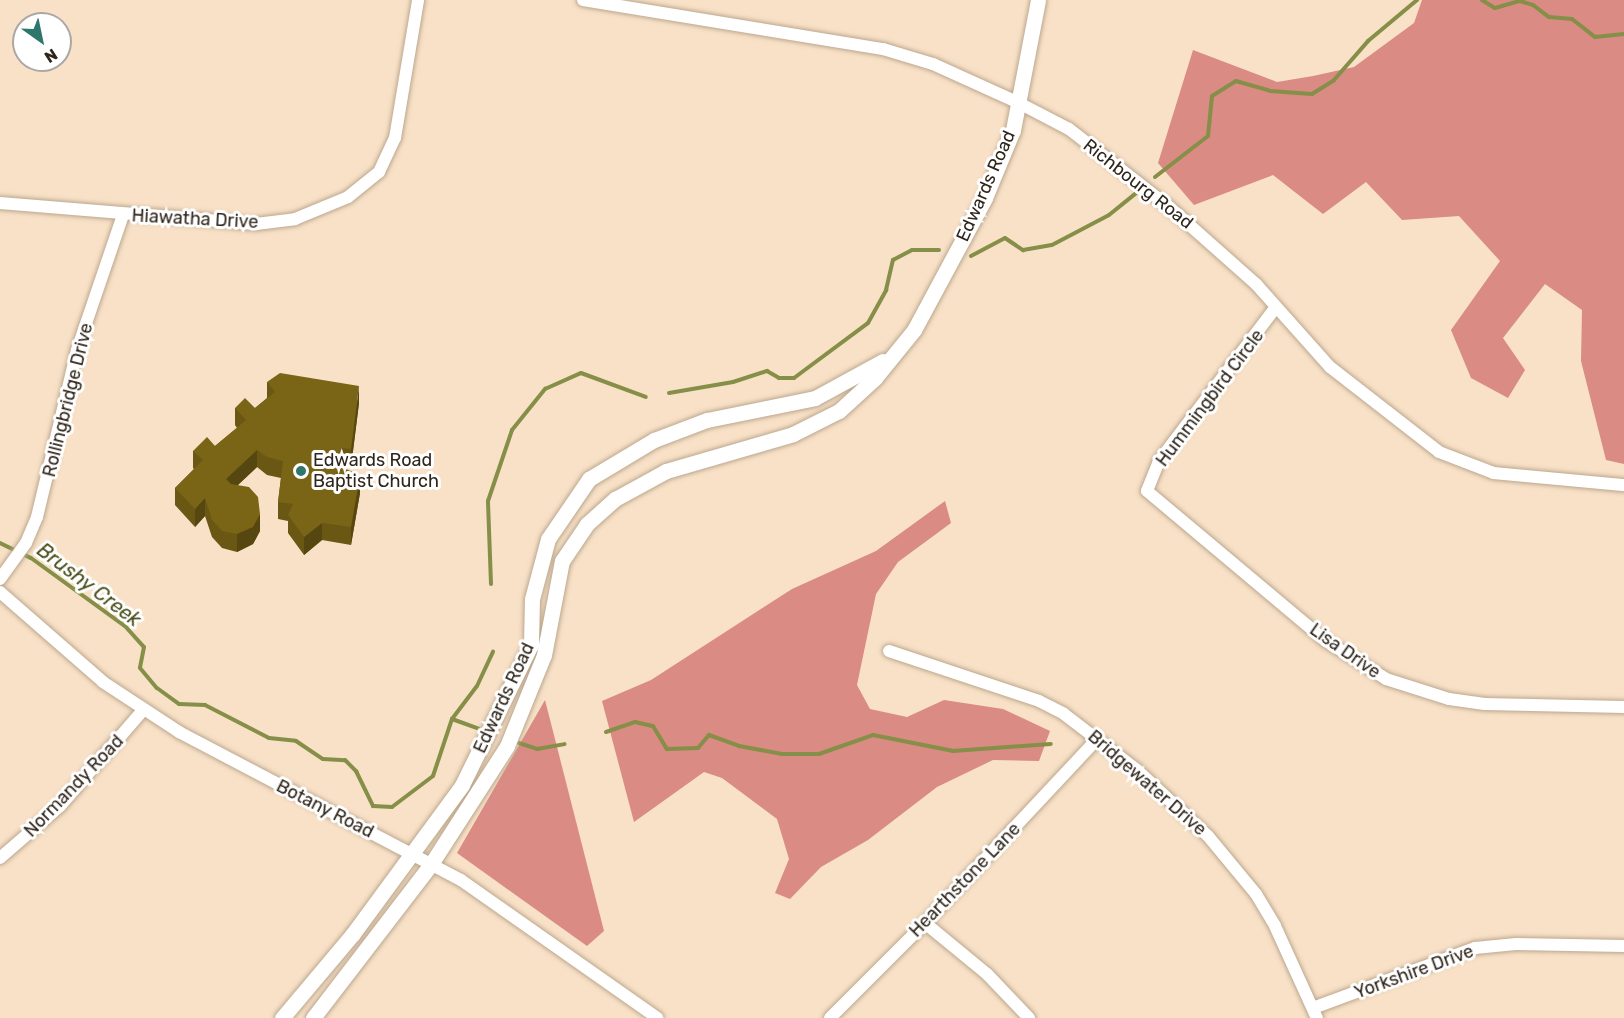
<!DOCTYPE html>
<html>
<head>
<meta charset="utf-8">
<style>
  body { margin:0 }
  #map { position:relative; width:1624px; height:1018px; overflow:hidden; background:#f8e1c7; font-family:Rubik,sans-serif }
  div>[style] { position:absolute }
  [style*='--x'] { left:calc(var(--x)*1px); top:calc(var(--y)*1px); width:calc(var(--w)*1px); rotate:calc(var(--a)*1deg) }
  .forest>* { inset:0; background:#d98b84 }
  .stream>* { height:4px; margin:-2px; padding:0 2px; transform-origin:2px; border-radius:2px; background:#858f48 }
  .roads { filter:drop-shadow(0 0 2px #bca78e) drop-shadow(0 0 2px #bca78e) }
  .minor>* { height:12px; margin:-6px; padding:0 6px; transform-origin:6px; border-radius:6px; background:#fff }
  .tertiary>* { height:15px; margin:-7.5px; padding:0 7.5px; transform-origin:7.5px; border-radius:7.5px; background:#fff }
  .wall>* { inset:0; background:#695713 }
  .shaded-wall>* { inset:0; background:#55470f }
  .building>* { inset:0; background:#7a6516 }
  .dots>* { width:16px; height:16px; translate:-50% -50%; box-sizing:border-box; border:3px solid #fff; border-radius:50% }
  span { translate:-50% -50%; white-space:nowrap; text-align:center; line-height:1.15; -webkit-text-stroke:6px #fff; paint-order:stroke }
  .street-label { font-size:18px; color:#2e251b }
  .poi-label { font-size:18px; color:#2e251b }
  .left { translate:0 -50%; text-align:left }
  .water-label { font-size:20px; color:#484e19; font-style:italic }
  .north { position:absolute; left:12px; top:12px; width:60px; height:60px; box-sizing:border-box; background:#fff; border:2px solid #aba8a4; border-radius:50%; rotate:147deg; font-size:16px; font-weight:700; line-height:24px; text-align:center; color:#2e251b }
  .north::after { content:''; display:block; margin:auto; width:21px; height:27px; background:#2f766d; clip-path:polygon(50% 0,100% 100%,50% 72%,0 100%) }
</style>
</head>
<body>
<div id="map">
  <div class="forest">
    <i style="clip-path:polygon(1422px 0,1624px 0,1624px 464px,1606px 460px,1581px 361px,1582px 310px,1545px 284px,1503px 338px,1525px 370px,1508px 398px,1471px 378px,1451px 330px,1500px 261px,1459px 216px,1402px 220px,1366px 182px,1323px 214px,1273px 175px,1194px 205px,1158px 163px,1193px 50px,1277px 82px,1313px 76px,1354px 67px,1414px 23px)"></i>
    <i style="clip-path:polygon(945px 501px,951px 523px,898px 562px,876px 594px,857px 685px,870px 709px,907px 717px,944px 700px,1003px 709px,1050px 731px,1039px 761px,993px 760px,937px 787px,868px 840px,821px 867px,790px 899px,775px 893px,789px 859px,777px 819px,722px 778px,704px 772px,634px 822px,602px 701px,651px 680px,792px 589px,876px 551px)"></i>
    <i style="clip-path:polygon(545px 700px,604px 931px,587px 946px,457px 853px)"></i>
  </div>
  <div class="stream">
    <i style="--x:1482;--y:0;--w:15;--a:32"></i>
    <i style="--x:1495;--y:8;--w:26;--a:-16"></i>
    <i style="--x:1520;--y:1;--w:14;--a:17"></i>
    <i style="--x:1533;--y:5;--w:20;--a:37"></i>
    <i style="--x:1549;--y:17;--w:23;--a:5"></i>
    <i style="--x:1572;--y:19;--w:29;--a:38"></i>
    <i style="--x:1595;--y:37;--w:29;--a:-6"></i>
    <i style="--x:1155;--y:177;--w:67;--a:-37.7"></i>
    <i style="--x:1208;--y:136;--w:40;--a:-84.3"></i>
    <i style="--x:1212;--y:96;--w:28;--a:-32"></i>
    <i style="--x:1236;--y:81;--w:35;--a:16"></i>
    <i style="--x:1270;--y:91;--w:42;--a:4.1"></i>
    <i style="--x:1312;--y:94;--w:26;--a:-32"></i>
    <i style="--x:1334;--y:80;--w:52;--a:-48.9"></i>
    <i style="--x:1368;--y:41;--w:64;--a:-39.9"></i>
    <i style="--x:971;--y:256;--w:38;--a:-28"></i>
    <i style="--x:1005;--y:238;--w:22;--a:34"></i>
    <i style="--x:1023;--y:250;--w:29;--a:-10"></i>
    <i style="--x:1052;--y:245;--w:64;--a:-27.8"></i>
    <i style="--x:1109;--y:215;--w:36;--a:-39"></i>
    <i style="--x:669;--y:393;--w:65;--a:-9.8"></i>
    <i style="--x:733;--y:382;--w:36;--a:-18"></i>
    <i style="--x:767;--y:371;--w:14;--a:30"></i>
    <i style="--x:779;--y:378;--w:15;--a:0"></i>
    <i style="--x:794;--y:378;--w:92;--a:-36.6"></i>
    <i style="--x:868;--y:323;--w:38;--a:-61"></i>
    <i style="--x:886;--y:290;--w:31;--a:-77"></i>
    <i style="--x:893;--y:260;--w:21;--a:-28"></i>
    <i style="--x:912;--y:250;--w:27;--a:0"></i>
    <i style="--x:0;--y:543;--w:34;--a:26"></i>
    <i style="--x:31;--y:558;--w:116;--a:35.9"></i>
    <i style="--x:125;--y:626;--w:28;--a:48"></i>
    <i style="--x:144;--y:647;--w:21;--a:101"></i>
    <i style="--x:140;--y:668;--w:26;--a:50"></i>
    <i style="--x:157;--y:688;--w:27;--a:36"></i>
    <i style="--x:179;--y:704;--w:26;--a:2"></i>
    <i style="--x:205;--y:705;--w:72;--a:27.3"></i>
    <i style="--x:269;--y:738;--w:27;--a:6"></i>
    <i style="--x:296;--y:741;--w:32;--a:34"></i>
    <i style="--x:323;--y:759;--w:22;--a:3"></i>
    <i style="--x:345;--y:760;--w:16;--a:45"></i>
    <i style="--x:356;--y:771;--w:39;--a:64"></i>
    <i style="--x:373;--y:806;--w:19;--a:3"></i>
    <i style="--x:392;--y:807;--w:51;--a:-37.1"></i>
    <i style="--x:433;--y:776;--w:60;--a:-71.6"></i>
    <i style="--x:452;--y:719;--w:41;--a:-52.9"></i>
    <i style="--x:477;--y:686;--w:38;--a:-65"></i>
    <i style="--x:491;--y:584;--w:83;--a:-92.1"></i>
    <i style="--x:488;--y:501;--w:75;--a:-71.3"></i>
    <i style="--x:512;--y:430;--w:53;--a:-51.2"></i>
    <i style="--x:545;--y:389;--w:39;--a:-24"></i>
    <i style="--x:581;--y:373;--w:69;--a:20.3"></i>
    <i style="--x:452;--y:719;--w:29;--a:20"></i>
    <i style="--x:606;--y:732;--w:31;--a:-19"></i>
    <i style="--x:635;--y:722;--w:18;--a:13"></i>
    <i style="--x:653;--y:726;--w:27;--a:59"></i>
    <i style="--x:667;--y:749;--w:31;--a:-2"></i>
    <i style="--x:698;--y:748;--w:17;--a:-50"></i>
    <i style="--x:709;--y:735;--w:32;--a:20"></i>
    <i style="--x:739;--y:746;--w:44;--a:10.5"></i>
    <i style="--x:782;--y:754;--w:37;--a:0"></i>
    <i style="--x:819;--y:754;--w:57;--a:-19.4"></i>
    <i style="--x:873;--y:735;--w:82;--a:11.3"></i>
    <i style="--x:953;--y:751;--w:98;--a:-4.1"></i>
    <i style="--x:519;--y:743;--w:19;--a:18"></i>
    <i style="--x:537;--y:749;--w:28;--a:-10"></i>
  </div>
  <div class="roads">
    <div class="minor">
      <i style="--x:583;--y:0;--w:304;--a:9.3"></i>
      <i style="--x:883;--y:49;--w:52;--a:16.7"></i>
      <i style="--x:933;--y:64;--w:94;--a:24.4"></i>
      <i style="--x:1019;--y:103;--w:56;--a:27.5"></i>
      <i style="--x:1069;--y:129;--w:125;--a:37.9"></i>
      <i style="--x:1168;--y:206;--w:118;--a:41.6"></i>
      <i style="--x:1256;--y:284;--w:111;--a:48.3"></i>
      <i style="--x:1330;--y:367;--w:138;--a:37.9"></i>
      <i style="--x:1439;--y:452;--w:59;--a:20.9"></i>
      <i style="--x:1494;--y:473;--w:131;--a:5.3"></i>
      <i style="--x:0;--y:203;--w:257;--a:4.7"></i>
      <i style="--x:256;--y:224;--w:39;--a:-7"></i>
      <i style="--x:295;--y:219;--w:57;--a:-22.5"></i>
      <i style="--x:348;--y:197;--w:40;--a:-39"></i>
      <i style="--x:379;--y:172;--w:38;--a:-65"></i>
      <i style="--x:395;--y:138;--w:140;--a:-80.5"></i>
      <i style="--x:1276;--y:307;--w:193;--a:127.2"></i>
      <i style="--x:1159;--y:461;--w:32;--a:112"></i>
      <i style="--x:1147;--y:491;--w:234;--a:40"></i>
      <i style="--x:1326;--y:641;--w:71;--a:32.3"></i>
      <i style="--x:1386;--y:679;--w:66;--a:17.6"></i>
      <i style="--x:1449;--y:699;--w:36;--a:8"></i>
      <i style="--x:1485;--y:704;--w:139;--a:1.2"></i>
      <i style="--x:0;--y:579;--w:44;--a:-54.2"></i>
      <i style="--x:26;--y:543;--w:28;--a:-67"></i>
      <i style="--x:37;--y:517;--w:172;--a:-76.5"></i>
      <i style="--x:77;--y:350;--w:143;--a:-71.2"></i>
      <i style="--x:0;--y:592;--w:137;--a:41.1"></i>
      <i style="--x:103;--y:682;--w:91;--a:33.3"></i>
      <i style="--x:179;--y:732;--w:318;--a:27.7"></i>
      <i style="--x:461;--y:880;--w:240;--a:35.1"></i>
      <i style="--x:889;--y:651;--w:158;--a:18.4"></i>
      <i style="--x:1039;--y:701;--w:28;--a:27"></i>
      <i style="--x:1064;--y:714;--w:92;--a:37.5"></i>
      <i style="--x:1137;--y:770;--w:97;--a:42.9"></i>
      <i style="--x:1208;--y:836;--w:75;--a:50.4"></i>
      <i style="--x:1256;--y:894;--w:37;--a:59"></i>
      <i style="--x:1275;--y:926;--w:101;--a:65.5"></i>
      <i style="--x:0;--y:858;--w:79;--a:-40.9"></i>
      <i style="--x:60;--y:806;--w:128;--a:-49.1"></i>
      <i style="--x:925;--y:923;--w:80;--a:39.4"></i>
      <i style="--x:987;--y:974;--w:61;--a:46.3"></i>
      <i style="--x:1313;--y:1008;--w:173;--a:-20.3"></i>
      <i style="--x:1475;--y:948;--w:41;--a:-5.6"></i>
      <i style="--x:1516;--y:944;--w:108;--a:1.1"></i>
      <i style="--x:830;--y:1018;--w:134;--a:-45"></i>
      <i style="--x:925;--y:923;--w:252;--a:-46.9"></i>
    </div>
    <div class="tertiary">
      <i style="--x:282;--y:1018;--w:109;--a:-49.9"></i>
      <i style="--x:352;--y:935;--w:186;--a:-53.7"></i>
      <i style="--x:462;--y:785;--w:156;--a:-63.8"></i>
      <i style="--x:531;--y:645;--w:46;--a:-88.8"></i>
      <i style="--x:532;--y:599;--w:62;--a:-75.1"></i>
      <i style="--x:548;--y:539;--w:73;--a:-55.7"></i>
      <i style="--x:589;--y:479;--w:76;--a:-31"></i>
      <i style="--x:654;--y:440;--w:57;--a:-20.7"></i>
      <i style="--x:707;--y:420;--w:110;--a:-11.5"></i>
      <i style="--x:815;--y:398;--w:77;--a:-28.6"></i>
      <i style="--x:313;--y:1018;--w:194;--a:-52.5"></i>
      <i style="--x:431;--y:864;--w:140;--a:-57.2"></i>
      <i style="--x:507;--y:746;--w:98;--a:-67.9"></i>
      <i style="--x:544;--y:655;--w:96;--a:-79.2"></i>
      <i style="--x:562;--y:561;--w:45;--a:-56"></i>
      <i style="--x:587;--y:524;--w:38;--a:-42"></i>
      <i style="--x:615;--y:499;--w:58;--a:-28.8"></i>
      <i style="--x:666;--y:471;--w:132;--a:-16.2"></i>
      <i style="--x:793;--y:434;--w:51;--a:-26.6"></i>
      <i style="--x:839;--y:411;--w:49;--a:-42.5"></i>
      <i style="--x:875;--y:378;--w:62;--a:-50.9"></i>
      <i style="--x:914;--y:330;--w:150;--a:-61.7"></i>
      <i style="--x:985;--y:198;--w:74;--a:-67.6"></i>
      <i style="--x:1013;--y:130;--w:132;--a:-79.1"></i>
    </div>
  </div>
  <div class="wall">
    <i style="clip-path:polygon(267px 382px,359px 403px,351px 467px,341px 465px,340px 467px,360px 493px,351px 545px,322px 540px,304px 555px,288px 533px,288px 521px,278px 519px,278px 502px,281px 478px,267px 475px,257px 467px,238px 485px,260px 531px,253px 544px,237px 552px,222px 548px,212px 537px,205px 516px,195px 527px,175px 505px,175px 488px,194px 469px,193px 468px,193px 451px,215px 446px,237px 428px,235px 425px,235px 408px,255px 408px,267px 398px)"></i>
  </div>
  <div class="shaded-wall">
    <i style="clip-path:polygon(359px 386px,359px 403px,351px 467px,351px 449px)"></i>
    <i style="clip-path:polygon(341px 448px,341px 465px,339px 484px,339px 466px)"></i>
    <i style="clip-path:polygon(257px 450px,257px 467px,226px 496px,226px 479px)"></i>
    <i style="clip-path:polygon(360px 475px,360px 493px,351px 545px,351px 527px)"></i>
    <i style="clip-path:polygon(205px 498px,205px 516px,195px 527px,195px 509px)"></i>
    <i style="clip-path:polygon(260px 514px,260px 531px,253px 544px,237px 552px,237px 534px)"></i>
    <i style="clip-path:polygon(322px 523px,322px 540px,304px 555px,304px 537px)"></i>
  </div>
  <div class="building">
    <i style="clip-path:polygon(280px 373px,359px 386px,351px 449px,341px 448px,339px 466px,360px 475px,351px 527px,322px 523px,304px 537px,288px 515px,293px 504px,278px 502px,283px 461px,267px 457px,257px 450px,226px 479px,231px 484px,249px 487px,258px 497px,260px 514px,253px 527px,237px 534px,222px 531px,212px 520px,205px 498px,195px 509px,175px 488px,203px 460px,193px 451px,207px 437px,215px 446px,246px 420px,235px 408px,245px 398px,255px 408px,275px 392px,267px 382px)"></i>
  </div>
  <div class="dots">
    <i style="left:301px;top:471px;background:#2f766d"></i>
  </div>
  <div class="street-label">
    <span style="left:1138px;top:184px;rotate:38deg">Richbourg Road</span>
    <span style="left:986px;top:186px;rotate:-66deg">Edwards Road</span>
    <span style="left:195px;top:219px;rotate:3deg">Hiawatha Drive</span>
    <span style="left:1210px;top:398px;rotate:-53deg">Hummingbird Circle</span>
    <span style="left:68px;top:400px;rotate:-76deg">Rollingbridge Drive</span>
    <span style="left:1345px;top:651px;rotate:35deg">Lisa Drive</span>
    <span style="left:504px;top:698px;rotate:-65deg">Edwards Road</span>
    <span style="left:1147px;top:783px;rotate:41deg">Bridgewater Drive</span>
    <span style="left:74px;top:786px;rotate:-46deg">Normandy Road</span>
    <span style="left:325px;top:809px;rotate:27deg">Botany Road</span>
    <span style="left:965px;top:880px;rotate:-46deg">Hearthstone Lane</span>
    <span style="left:1414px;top:972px;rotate:-20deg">Yorkshire Drive</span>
  </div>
  <div class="poi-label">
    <span class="left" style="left:313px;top:471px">Edwards Road<br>Baptist Church</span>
  </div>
  <div class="water-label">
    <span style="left:89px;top:585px;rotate:37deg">Brushy Creek</span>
  </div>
  <div class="north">N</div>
</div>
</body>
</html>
